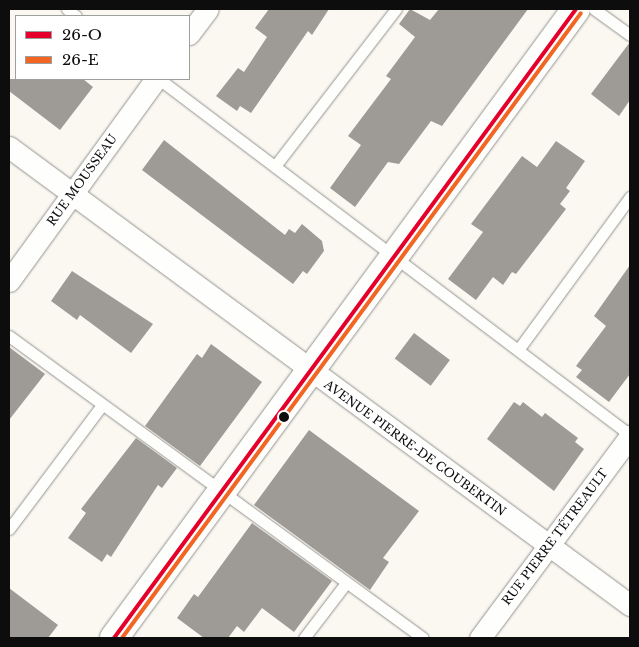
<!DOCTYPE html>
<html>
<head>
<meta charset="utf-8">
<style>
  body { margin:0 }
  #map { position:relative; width:639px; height:647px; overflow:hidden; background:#fbf8f1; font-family:"Libre Baskerville",serif }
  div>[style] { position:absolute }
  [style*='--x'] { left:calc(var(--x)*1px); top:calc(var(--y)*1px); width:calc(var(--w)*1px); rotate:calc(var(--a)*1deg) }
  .building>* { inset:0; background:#9e9b97; transform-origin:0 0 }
  .roads { filter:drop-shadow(0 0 1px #949390) drop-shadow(0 0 1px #949390) }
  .service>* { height:11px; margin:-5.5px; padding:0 5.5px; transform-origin:5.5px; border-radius:5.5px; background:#fefefd }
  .minor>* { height:21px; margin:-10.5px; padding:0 10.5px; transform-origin:10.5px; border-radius:10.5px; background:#fefefd }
  .tertiary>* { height:28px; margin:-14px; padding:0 14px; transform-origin:14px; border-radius:14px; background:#fefefd }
  .bus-1>* { height:4px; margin:-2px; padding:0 2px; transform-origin:2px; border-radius:2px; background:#e4002b }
  .bus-2>* { height:4px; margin:-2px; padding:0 2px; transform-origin:2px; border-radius:2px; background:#f26522 }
  .dots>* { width:14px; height:14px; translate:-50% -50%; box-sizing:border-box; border:2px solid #fff; border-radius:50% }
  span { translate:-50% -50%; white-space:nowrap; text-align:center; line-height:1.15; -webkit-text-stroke:5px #fff; paint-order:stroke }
  .street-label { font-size:12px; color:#0d0d0d }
  .frame { position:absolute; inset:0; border:10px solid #0d0d0d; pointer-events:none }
  .legend { position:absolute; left:15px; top:15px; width:175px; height:65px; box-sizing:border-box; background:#fff; border:1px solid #9e9e9e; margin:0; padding:6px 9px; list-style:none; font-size:15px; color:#0d0d0d }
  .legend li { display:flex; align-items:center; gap:10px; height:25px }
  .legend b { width:25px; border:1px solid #9e9e9e }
</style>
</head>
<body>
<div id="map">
  <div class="building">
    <i style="clip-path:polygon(269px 9px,329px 9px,312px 35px,308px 31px,251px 113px,240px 106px,237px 111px,216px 96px,238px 68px,244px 72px,267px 37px,255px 28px)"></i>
    <i style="clip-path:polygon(410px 9px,430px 20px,439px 9px,528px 9px,442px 126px,431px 121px,399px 164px,388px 162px,355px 207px,330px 188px,361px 145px,348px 136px,391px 79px,386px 76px,415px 37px,399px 24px)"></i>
    <i style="clip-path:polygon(630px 42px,630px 100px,619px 116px,591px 94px)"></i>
    <i style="clip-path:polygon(9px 79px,83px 79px,93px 87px,60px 130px,9px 91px)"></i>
    <i style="clip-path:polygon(164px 140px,285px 235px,289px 229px,295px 233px,302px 224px,322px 241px,324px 251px,307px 274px,303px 271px,293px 284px,142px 170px)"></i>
    <i style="clip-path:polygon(556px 141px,585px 161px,566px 188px,570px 191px,560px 204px,566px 209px,516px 274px,512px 272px,503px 285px,493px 277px,476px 300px,448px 279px,483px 232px,471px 224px,522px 156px,537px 167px)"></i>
    <i style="clip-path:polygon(630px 265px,630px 374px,609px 402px,576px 377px,582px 370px,576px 366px,606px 326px,594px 316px)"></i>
    <i style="clip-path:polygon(72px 271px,153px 324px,131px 353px,80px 315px,77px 320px,51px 301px)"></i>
    <i style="left:414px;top:333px;width:45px;height:32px;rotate:37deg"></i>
    <i style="clip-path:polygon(211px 344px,262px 382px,200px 466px,145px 426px,197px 354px,202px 358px)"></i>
    <i style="clip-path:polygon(9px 347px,45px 374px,9px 420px)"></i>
    <i style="clip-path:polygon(514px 402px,520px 406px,523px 402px,542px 417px,545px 413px,578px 438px,575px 442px,584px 449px,554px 491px,487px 439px)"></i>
    <i style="clip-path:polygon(309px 430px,419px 511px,383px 558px,389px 562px,370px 590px,254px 505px)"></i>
    <i style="clip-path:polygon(136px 438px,177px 468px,162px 488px,158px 485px,111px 557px,107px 554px,102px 562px,68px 538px,86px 513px,81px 509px)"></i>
    <i style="clip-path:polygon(252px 523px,332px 581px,294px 632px,262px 608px,244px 632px,237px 626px,228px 638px,204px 638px,177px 618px,194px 594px,198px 597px)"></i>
    <i style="clip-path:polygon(9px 588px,58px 625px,48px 638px,9px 638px)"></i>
  </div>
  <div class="roads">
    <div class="service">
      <i style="--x:67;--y:9;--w:11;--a:38"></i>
      <i style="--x:594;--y:9;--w:44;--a:35.8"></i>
      <i style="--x:159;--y:79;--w:590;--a:37.08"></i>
      <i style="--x:275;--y:166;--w:198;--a:-52.4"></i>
      <i style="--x:9;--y:336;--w:512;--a:36.11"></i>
      <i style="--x:518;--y:350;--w:190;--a:-53.8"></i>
      <i style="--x:9;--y:529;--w:155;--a:-53.1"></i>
      <i style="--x:304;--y:638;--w:69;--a:-52.6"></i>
    </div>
    <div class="minor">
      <i style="--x:189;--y:34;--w:31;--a:-53"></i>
      <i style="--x:9;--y:147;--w:772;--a:36.41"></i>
      <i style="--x:9;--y:281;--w:250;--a:-54"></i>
      <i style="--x:480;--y:638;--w:252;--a:-53.4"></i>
    </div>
    <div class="tertiary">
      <i style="--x:114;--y:638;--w:780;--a:-53.7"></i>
    </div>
  </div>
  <div class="bus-1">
    <i style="--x:114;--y:638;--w:780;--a:-53.7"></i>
  </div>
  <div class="bus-2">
    <i style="--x:122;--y:638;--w:775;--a:-53.71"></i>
  </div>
  <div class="dots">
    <i style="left:284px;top:417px;background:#0d0d0d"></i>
  </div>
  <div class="street-label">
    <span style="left:82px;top:180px;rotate:-54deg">RUE MOUSSEAU</span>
    <span style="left:415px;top:448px;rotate:36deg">AVENUE PIERRE-DE COUBERTIN</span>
    <span style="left:555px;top:537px;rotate:-53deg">RUE PIERRE TÉTREAULT</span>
  </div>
  <div class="frame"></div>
  <ul class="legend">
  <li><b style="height:6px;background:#e4002b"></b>26-O</li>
  <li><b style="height:6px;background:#f26522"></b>26-E</li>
  </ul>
</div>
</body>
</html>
